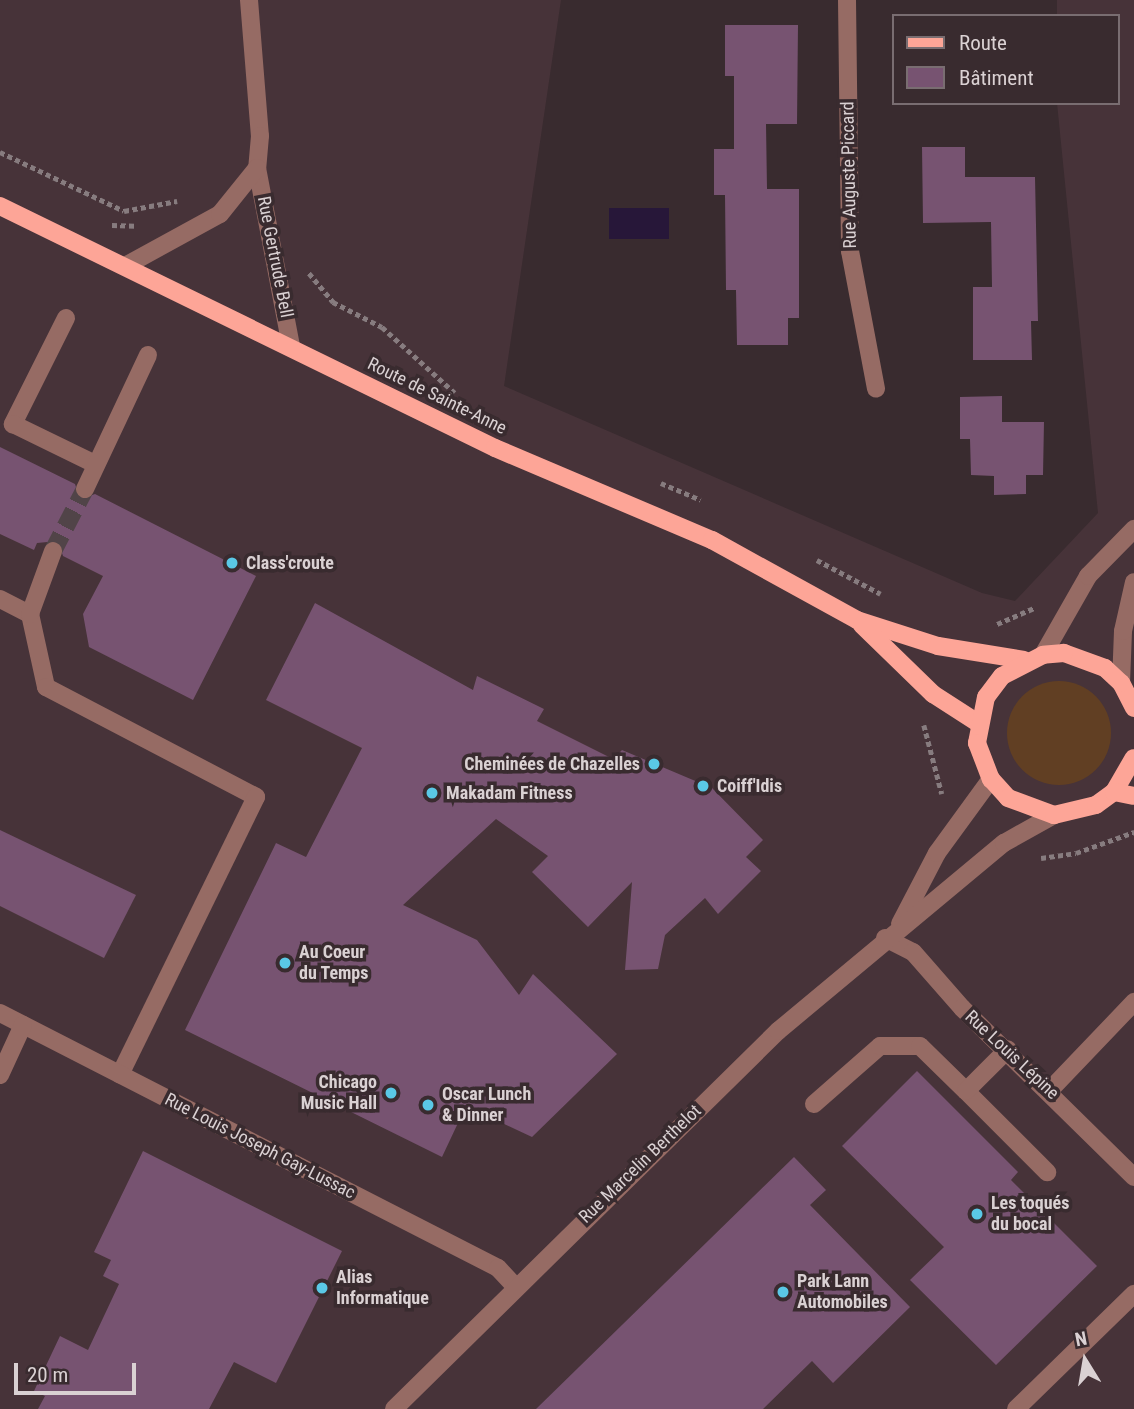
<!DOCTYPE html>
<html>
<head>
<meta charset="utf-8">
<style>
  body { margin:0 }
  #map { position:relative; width:1134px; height:1409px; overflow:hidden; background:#392b2f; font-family:"Roboto Condensed",sans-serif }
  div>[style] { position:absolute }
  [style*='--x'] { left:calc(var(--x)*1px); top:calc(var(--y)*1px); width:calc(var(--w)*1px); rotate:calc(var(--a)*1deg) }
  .built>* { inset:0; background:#473339 }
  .green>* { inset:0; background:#613f23 }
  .round { border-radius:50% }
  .water>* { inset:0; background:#271739; transform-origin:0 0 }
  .building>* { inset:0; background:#775371 }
  .minor-tunnel>* { height:18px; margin-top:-9px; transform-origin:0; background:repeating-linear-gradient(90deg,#514448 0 18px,transparent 0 27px) }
  .path>* { height:4.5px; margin-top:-2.25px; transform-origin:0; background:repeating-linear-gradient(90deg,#877c7f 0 5px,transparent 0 8.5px) }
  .minor>* { height:18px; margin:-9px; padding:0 9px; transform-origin:9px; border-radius:9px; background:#966b64 }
  .major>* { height:18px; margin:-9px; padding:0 9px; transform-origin:9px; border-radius:9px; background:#fda597 }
  .dots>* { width:19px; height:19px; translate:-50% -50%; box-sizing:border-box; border:4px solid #392b2f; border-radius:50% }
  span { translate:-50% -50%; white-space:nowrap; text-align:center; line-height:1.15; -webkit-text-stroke:7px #392b2f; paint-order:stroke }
  .street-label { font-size:18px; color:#dad1d3 }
  .poi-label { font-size:18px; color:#dad1d3; font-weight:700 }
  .left { translate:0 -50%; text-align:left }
  .right { translate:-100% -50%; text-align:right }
  .legend { position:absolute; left:892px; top:14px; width:228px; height:91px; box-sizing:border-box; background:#392b2f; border:2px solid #796d71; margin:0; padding:9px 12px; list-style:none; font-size:21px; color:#dad1d3 }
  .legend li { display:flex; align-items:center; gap:14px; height:35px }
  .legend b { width:35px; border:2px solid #796d71 }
  .north { position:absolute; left:1050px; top:1325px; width:70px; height:70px; -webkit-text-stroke:5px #392b2f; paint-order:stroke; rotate:349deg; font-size:19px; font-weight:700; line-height:28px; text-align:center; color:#dad1d3 }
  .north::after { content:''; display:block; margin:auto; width:24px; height:32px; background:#dad1d3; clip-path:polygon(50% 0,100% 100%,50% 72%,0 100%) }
  .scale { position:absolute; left:14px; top:1363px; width:122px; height:32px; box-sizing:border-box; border:4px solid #dad1d3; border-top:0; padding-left:9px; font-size:21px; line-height:24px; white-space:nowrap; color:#dad1d3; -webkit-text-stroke:5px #392b2f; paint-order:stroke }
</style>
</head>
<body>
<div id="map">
  <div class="built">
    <i style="clip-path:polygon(0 0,561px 0,504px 386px,982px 593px,1015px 601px,1098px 513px,1057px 103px,1118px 103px,1118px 16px,1057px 16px,1057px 0,1134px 0,1134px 1409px,0 1409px)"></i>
  </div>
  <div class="green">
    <i class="round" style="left:1007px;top:681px;width:104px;height:104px"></i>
  </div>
  <div class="water">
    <i style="left:609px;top:208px;width:60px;height:31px"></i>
  </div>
  <div class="building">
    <i style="clip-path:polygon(725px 25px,798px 25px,797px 124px,766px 124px,767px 189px,799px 189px,799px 318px,788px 318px,788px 345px,737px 345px,736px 290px,726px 290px,725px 195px,714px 195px,714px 149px,734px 149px,734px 76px,725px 76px)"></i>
    <i style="clip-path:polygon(922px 147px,965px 147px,965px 177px,1035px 177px,1038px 321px,1031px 321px,1032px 360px,973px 360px,973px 287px,992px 287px,991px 222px,923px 223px)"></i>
    <i style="clip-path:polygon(1002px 396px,1002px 422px,1044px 422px,1043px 475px,1026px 475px,1026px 494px,994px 495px,994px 476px,971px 475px,970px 439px,960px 439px,960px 397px)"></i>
    <i style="clip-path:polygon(0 447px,75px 484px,80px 499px,95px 494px,256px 576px,193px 700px,89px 647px,83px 614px,103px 576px,63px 556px,58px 541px,37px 543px,34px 550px,0 534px)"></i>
    <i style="clip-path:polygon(315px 603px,473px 690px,477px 676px,544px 709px,537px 721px,613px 759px,622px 750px,712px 788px,763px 840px,746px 857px,761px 871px,718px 914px,705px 898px,665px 935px,658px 969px,625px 970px,632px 882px,588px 927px,532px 872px,548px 856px,496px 819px,403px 905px,477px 940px,519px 995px,533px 974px,617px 1054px,532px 1137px,466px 1106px,442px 1157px,185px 1030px,276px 843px,306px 857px,362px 748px,266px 700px)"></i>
    <i style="clip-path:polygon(0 830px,136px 895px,104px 958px,0 906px)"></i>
    <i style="clip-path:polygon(917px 1071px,1018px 1172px,1011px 1180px,1097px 1266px,996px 1365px,910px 1280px,944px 1247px,842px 1146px)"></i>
    <i style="clip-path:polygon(143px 1151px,342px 1251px,276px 1383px,234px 1362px,209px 1409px,38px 1409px,45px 1396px,34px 1391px,60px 1336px,88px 1350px,119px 1284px,103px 1276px,111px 1260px,94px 1252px)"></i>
    <i style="clip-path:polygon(794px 1157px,826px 1190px,810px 1205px,910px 1307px,833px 1383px,812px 1361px,763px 1409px,536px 1409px)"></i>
  </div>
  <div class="minor-tunnel">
    <i style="--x:53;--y:551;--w:70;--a:-62.7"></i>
  </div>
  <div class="path">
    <i style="--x:0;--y:152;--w:137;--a:25.4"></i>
    <i style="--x:124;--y:211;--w:54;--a:-10.7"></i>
    <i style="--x:112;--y:225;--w:23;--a:2"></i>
    <i style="--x:309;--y:273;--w:38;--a:50"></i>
    <i style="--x:333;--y:302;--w:55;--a:27"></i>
    <i style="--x:382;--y:327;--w:98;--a:42.1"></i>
    <i style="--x:661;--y:483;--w:43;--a:23"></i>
    <i style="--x:817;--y:560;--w:72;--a:28"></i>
    <i style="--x:997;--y:624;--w:40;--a:-23.4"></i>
    <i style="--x:924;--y:725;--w:71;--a:75.4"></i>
    <i style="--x:1041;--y:858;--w:35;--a:-8"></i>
    <i style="--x:1076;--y:853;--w:62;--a:-19.9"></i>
  </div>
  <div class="minor">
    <i style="--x:249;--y:0;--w:136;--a:85.4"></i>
    <i style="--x:260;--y:136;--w:32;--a:95"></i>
    <i style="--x:257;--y:168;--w:182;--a:79.2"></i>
    <i style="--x:847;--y:0;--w:251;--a:89.3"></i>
    <i style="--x:850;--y:251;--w:140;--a:79.3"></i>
    <i style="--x:125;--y:266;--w:108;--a:-28.7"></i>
    <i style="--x:220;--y:214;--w:59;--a:-51.2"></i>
    <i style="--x:66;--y:318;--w:119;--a:116.6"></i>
    <i style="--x:13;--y:424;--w:91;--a:26"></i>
    <i style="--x:85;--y:489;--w:148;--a:-64.8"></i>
    <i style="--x:0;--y:599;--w:34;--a:27"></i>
    <i style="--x:30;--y:614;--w:75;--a:77.6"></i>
    <i style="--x:46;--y:687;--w:237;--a:27.6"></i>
    <i style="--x:256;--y:797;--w:309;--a:116.1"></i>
    <i style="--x:30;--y:614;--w:67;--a:-69.9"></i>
    <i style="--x:1043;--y:655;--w:91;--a:-60.3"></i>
    <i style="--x:1088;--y:576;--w:66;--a:-45.6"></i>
    <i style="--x:1121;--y:683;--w:52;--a:-87.8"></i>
    <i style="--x:1123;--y:631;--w:50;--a:-77.3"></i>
    <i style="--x:900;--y:924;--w:80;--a:-62.5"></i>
    <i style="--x:937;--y:853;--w:92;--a:-53.9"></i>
    <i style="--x:885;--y:938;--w:31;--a:27"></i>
    <i style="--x:913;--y:952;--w:74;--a:48.8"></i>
    <i style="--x:962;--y:1008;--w:241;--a:44.5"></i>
    <i style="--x:0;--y:1013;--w:559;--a:27.11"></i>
    <i style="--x:498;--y:1268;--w:23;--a:47"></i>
    <i style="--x:0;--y:1075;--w:55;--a:-65.3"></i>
    <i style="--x:1050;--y:1090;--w:122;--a:-46.3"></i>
    <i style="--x:966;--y:1091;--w:115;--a:45"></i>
    <i style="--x:814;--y:1104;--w:88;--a:-41.3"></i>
    <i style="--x:880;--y:1046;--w:40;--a:0"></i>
    <i style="--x:920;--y:1046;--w:64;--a:44.4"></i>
    <i style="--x:966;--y:1091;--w:59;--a:-45"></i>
    <i style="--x:394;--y:1409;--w:539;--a:-44.55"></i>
    <i style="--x:778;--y:1031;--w:294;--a:-39.8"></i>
    <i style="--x:1004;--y:843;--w:57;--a:-29.2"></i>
    <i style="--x:1016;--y:1409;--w:165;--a:-44.3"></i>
  </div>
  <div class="major">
    <i style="--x:0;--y:206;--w:551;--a:26.05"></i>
    <i style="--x:495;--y:448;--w:236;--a:23"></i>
    <i style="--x:712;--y:540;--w:166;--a:28.9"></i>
    <i style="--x:857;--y:620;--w:85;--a:17.8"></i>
    <i style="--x:938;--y:646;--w:87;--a:9.2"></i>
    <i style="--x:862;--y:625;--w:99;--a:44.2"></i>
    <i style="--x:933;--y:694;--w:54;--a:32.8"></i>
    <i style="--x:1134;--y:708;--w:28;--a:-117"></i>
    <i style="--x:1121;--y:683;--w:22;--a:-137"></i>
    <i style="--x:1105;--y:668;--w:44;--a:-159.9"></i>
    <i style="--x:1064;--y:653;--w:21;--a:175"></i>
    <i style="--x:1043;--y:655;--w:46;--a:152.9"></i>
    <i style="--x:1002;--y:676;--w:26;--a:127"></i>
    <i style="--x:986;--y:697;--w:47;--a:101.1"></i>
    <i style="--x:977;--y:743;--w:39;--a:69"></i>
    <i style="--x:991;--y:779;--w:25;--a:48"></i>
    <i style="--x:1008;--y:798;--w:49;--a:20.3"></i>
    <i style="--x:1054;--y:815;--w:43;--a:-13.4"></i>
    <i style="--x:1096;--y:805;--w:22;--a:-36"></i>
    <i style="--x:1114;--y:792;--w:39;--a:-60"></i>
    <i style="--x:1114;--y:792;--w:20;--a:11"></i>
  </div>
  <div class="dots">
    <i style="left:232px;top:563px;background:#5ac8e6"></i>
    <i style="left:654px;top:764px;background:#5ac8e6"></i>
    <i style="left:703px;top:786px;background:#5ac8e6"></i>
    <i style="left:432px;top:793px;background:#5ac8e6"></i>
    <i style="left:285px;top:963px;background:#5ac8e6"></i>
    <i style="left:391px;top:1093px;background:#5ac8e6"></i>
    <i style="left:428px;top:1105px;background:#5ac8e6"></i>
    <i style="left:977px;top:1214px;background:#5ac8e6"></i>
    <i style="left:322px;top:1288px;background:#5ac8e6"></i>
    <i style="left:783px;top:1292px;background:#5ac8e6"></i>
  </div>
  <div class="street-label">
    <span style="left:849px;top:175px;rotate:-91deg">Rue Auguste Piccard</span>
    <span style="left:275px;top:257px;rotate:79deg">Rue Gertrude Bell</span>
    <span style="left:437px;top:396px;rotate:26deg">Route de Sainte-Anne</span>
    <span style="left:1012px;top:1055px;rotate:43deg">Rue Louis Lépine</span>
    <span style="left:260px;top:1146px;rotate:27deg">Rue Louis Joseph Gay-Lussac</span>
    <span style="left:640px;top:1164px;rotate:-44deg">Rue Marcelin Berthelot</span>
  </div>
  <div class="poi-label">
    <span class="left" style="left:246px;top:563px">Class'croute</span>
    <span class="right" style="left:640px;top:764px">Cheminées de Chazelles</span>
    <span class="left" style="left:717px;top:786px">Coiff'Idis</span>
    <span class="left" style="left:446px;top:793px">Makadam Fitness</span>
    <span class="left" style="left:299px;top:963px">Au Coeur<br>du Temps</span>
    <span class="right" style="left:377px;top:1093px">Chicago<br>Music Hall</span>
    <span class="left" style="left:442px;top:1105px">Oscar Lunch<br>&amp; Dinner</span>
    <span class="left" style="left:991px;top:1214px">Les toqués<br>du bocal</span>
    <span class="left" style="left:336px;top:1288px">Alias<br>Informatique</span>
    <span class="left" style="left:797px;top:1292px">Park Lann<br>Automobiles</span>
  </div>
  <ul class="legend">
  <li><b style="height:9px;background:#fda597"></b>Route</li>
  <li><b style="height:19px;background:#775371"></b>Bâtiment</li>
  </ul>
  <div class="north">N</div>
  <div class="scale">20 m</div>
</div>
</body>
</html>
